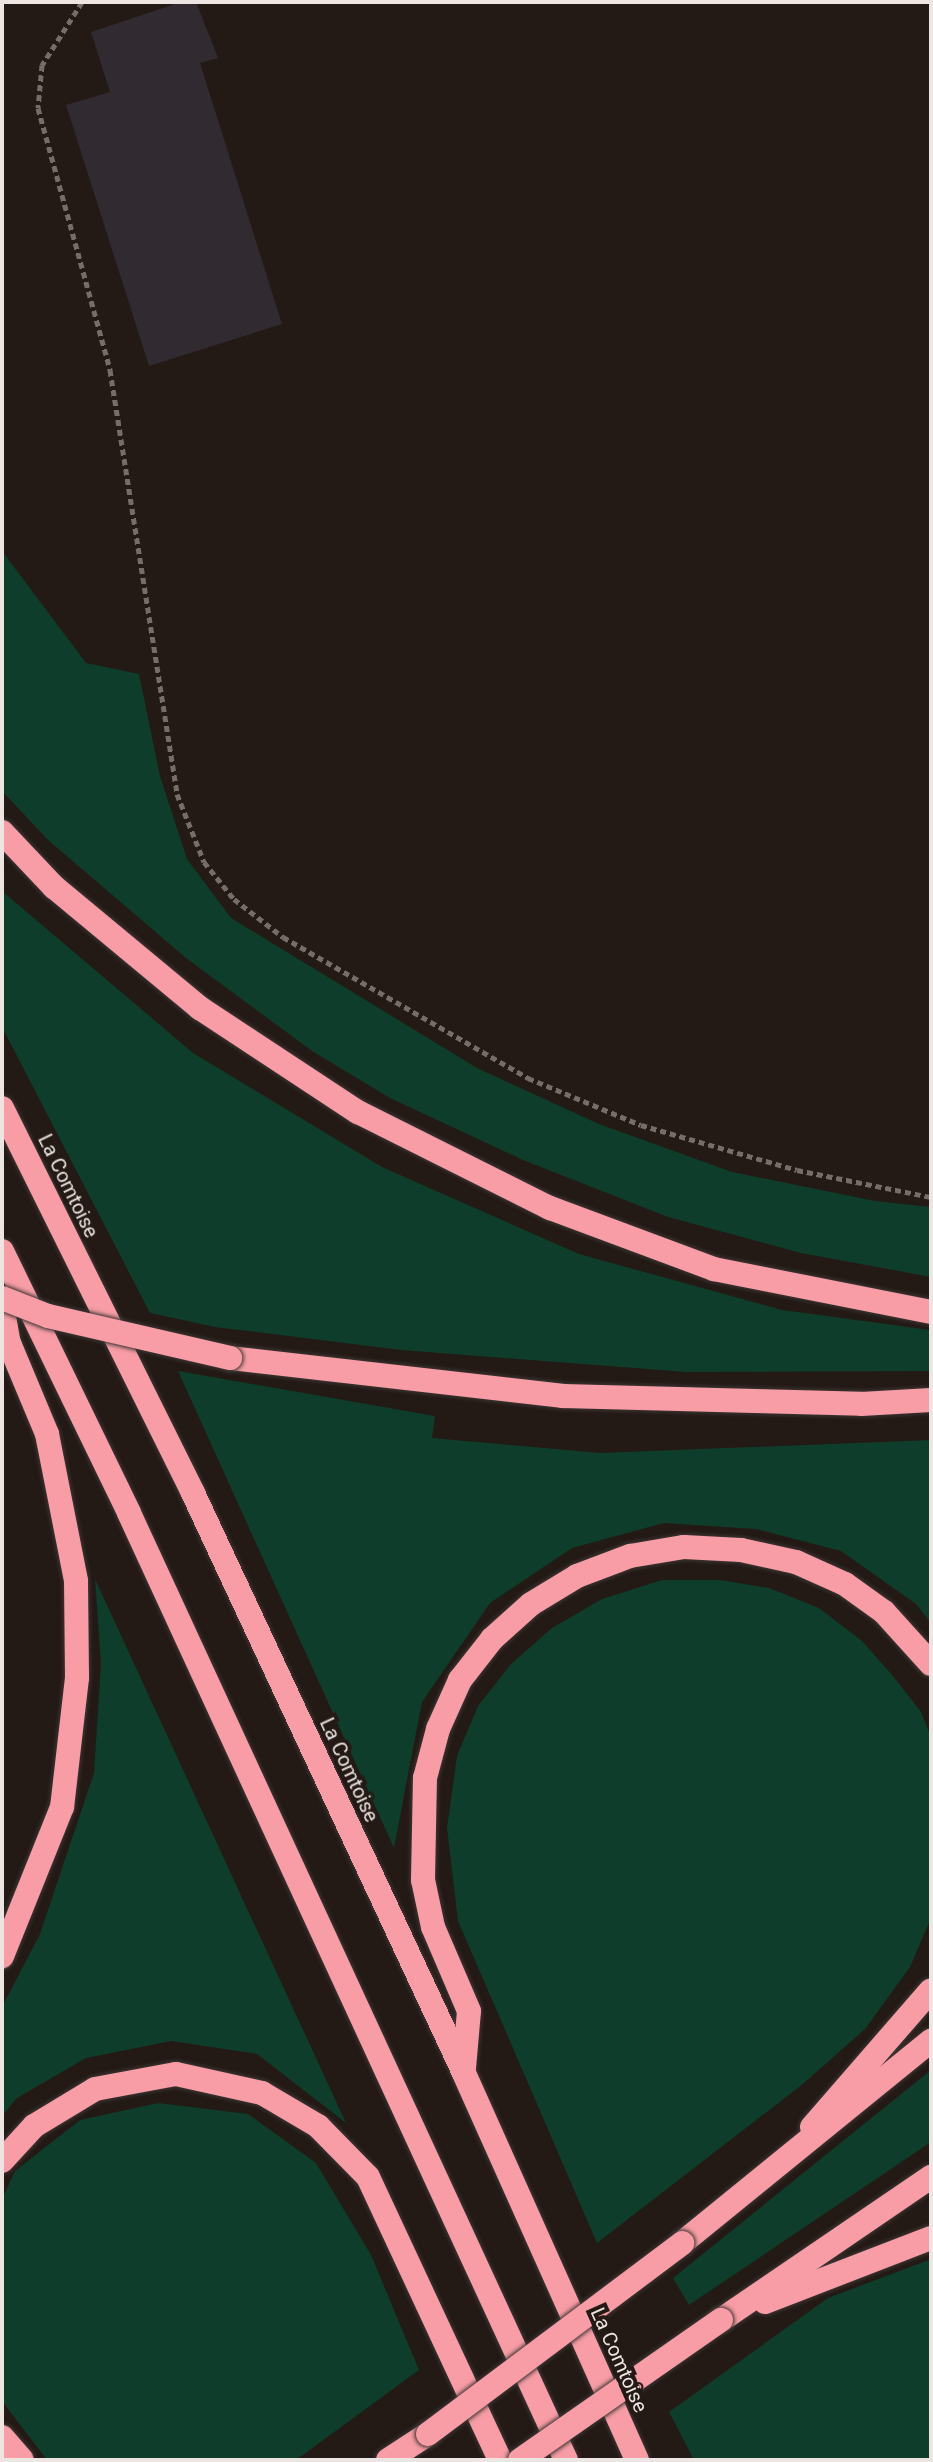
<!DOCTYPE html>
<html>
<head>
<meta charset="utf-8">
<style>
  body { margin:0 }
  #map { position:relative; width:933px; height:2462px; overflow:hidden; background:#231915; font-family:Roboto,sans-serif }
  div>[style] { position:absolute }
  [style*='--x'] { left:calc(var(--x)*1px); top:calc(var(--y)*1px); width:calc(var(--w)*1px); rotate:calc(var(--a)*1deg) }
  .green>* { inset:0; background:#0f3d2b }
  .building>* { inset:0; background:#322a31 }
  .path>* { height:5px; margin-top:-2.5px; transform-origin:0; background:repeating-linear-gradient(90deg,#766d69 0 6px,transparent 0 10px) }
  .roads { filter:drop-shadow(0 0 2px #3d3634) drop-shadow(0 0 2px #3d3634) }
  .highway>* { height:24px; margin:-12px; padding:0 12px; transform-origin:12px; border-radius:12px; background:#f89da5 }
  .bridges { filter:drop-shadow(0 0 2px #3d3634) drop-shadow(0 0 2px #3d3634) }
  .highway-bridge>* { height:24px; margin:-12px; padding:0 12px; transform-origin:12px; border-radius:12px; background:#f89da5 }
  span { translate:-50% -50%; white-space:nowrap; text-align:center; line-height:1.15; -webkit-text-stroke:8px #231915; paint-order:stroke }
  .street-label { font-size:20px; color:#ece5e2 }
  .frame { position:absolute; inset:0; border:4px solid #ece5e2; pointer-events:none }
</style>
</head>
<body>
<div id="map">
  <div class="green">
    <i style="clip-path:polygon(2px 551px,86px 663px,139px 674px,160px 776px,187px 859px,231px 918px,477px 1068px,599px 1124px,732px 1172px,875px 1201px,931px 1207px,931px 1277px,801px 1253px,668px 1217px,523px 1160px,390px 1098px,312px 1051px,186px 958px,48px 840px,2px 791px)"></i>
    <i style="clip-path:polygon(2px 891px,193px 1053px,382px 1167px,579px 1254px,782px 1310px,931px 1330px,931px 1371px,686px 1372px,401px 1350px,215px 1327px,150px 1313px,2px 1027px)"></i>
    <i style="clip-path:polygon(178px 1371px,435px 1416px,432px 1438px,600px 1453px,931px 1440px,931px 1623px,916px 1604px,841px 1551px,756px 1529px,664px 1523px,572px 1548px,490px 1603px,422px 1702px,394px 1848px)"></i>
    <i style="clip-path:polygon(95px 1579px,346px 2123px,257px 2054px,171px 2041px,86px 2058px,17px 2098px,2px 2116px,2px 2007px,40px 1934px,94px 1773px,101px 1664px)"></i>
    <i style="clip-path:polygon(662px 1580px,720px 1580px,769px 1588px,819px 1608px,862px 1641px,893px 1676px,921px 1712px,931px 1737px,931px 1918px,910px 1967px,865px 2029px,803px 2084px,597px 2243px,458px 1921px,447px 1828px,457px 1756px,478px 1706px,511px 1664px,552px 1628px,602px 1599px)"></i>
    <i style="clip-path:polygon(931px 2070px,931px 2142px,689px 2305px,673px 2278px)"></i>
    <i style="clip-path:polygon(158px 2103px,248px 2114px,316px 2163px,371px 2255px,419px 2370px,296px 2460px,47px 2460px,2px 2401px,2px 2199px,15px 2171px,80px 2120px)"></i>
    <i style="clip-path:polygon(931px 2259px,931px 2460px,694px 2460px,669px 2412px,828px 2298px)"></i>
  </div>
  <div class="building">
    <i style="clip-path:polygon(181px 2px,196px 2px,218px 58px,200px 63px,282px 324px,149px 366px,66px 105px,110px 92px,91px 32px)"></i>
  </div>
  <div class="path">
    <i style="--x:82;--y:2;--w:75;--a:122.4"></i>
    <i style="--x:42;--y:65;--w:43;--a:95.3"></i>
    <i style="--x:38;--y:108;--w:272;--a:74.6"></i>
    <i style="--x:110;--y:370;--w:429;--a:81"></i>
    <i style="--x:177;--y:794;--w:73;--a:68.3"></i>
    <i style="--x:204;--y:862;--w:48;--a:51"></i>
    <i style="--x:234;--y:899;--w:62;--a:37.8"></i>
    <i style="--x:283;--y:937;--w:283;--a:29.9"></i>
    <i style="--x:528;--y:1078;--w:122;--a:22.6"></i>
    <i style="--x:641;--y:1125;--w:162;--a:16.1"></i>
    <i style="--x:797;--y:1170;--w:137;--a:11.4"></i>
  </div>
  <div class="roads">
    <div class="highway">
      <i style="--x:2;--y:832;--w:76;--a:46.6"></i>
      <i style="--x:54;--y:887;--w:190;--a:39.7"></i>
      <i style="--x:200;--y:1008;--w:189;--a:33.4"></i>
      <i style="--x:358;--y:1112;--w:215;--a:26.6"></i>
      <i style="--x:550;--y:1208;--w:175;--a:20.4"></i>
      <i style="--x:714;--y:1269;--w:221;--a:11.2"></i>
      <i style="--x:2;--y:1108;--w:430;--a:63.6"></i>
      <i style="--x:193;--y:1493;--w:638;--a:64.96"></i>
      <i style="--x:463;--y:2071;--w:426;--a:65.9"></i>
      <i style="--x:2;--y:1251;--w:291;--a:64.1"></i>
      <i style="--x:129;--y:1513;--w:1043;--a:65.23"></i>
      <i style="--x:2;--y:1305;--w:39;--a:80"></i>
      <i style="--x:9;--y:1343;--w:99;--a:67.3"></i>
      <i style="--x:47;--y:1434;--w:150;--a:78.8"></i>
      <i style="--x:76;--y:1581;--w:97;--a:89.4"></i>
      <i style="--x:77;--y:1678;--w:130;--a:96.6"></i>
      <i style="--x:62;--y:1807;--w:161;--a:111.9"></i>
      <i style="--x:230;--y:1358;--w:335;--a:6.5"></i>
      <i style="--x:563;--y:1396;--w:298;--a:1.5"></i>
      <i style="--x:861;--y:1404;--w:70;--a:-3.3"></i>
      <i style="--x:464;--y:2068;--w:57;--a:-85"></i>
      <i style="--x:469;--y:2011;--w:91;--a:-113.2"></i>
      <i style="--x:433;--y:1927;--w:48;--a:-102"></i>
      <i style="--x:423;--y:1880;--w:102;--a:-88.9"></i>
      <i style="--x:425;--y:1778;--w:51;--a:-75.1"></i>
      <i style="--x:438;--y:1729;--w:54;--a:-65.8"></i>
      <i style="--x:460;--y:1680;--w:52;--a:-52"></i>
      <i style="--x:492;--y:1639;--w:52;--a:-41.9"></i>
      <i style="--x:531;--y:1604;--w:54;--a:-31.3"></i>
      <i style="--x:577;--y:1576;--w:57;--a:-20.7"></i>
      <i style="--x:630;--y:1556;--w:55;--a:-9.5"></i>
      <i style="--x:684;--y:1547;--w:57;--a:3"></i>
      <i style="--x:741;--y:1550;--w:56;--a:12.3"></i>
      <i style="--x:796;--y:1562;--w:54;--a:24.2"></i>
      <i style="--x:845;--y:1584;--w:48;--a:35.7"></i>
      <i style="--x:884;--y:1612;--w:70;--a:47.9"></i>
      <i style="--x:812;--y:2127;--w:181;--a:-49"></i>
      <i style="--x:2;--y:2161;--w:47;--a:-47.6"></i>
      <i style="--x:34;--y:2126;--w:71;--a:-31.2"></i>
      <i style="--x:95;--y:2089;--w:82;--a:-10.5"></i>
      <i style="--x:176;--y:2074;--w:88;--a:12.5"></i>
      <i style="--x:262;--y:2093;--w:65;--a:30.5"></i>
      <i style="--x:318;--y:2126;--w:71;--a:45.6"></i>
      <i style="--x:368;--y:2177;--w:312;--a:65"></i>
      <i style="--x:682;--y:2243;--w:321;--a:-39.1"></i>
      <i style="--x:765;--y:2302;--w:178;--a:-21.1"></i>
      <i style="--x:721;--y:2320;--w:254;--a:-34.3"></i>
      <i style="--x:2;--y:2437;--w:30;--a:49"></i>
      <i style="--x:388;--y:2460;--w:48;--a:-33"></i>
    </div>
  </div>
  <div class="bridges">
    <div class="highway-bridge">
      <i style="--x:2;--y:1298;--w:49;--a:21.4"></i>
      <i style="--x:48;--y:1316;--w:187;--a:13"></i>
      <i style="--x:428;--y:2434;--w:318;--a:-36.9"></i>
      <i style="--x:520;--y:2460;--w:245;--a:-34.9"></i>
    </div>
  </div>
  <div class="street-label">
    <span style="left:68px;top:1186px;rotate:64deg">La Comtoise</span>
    <span style="left:349px;top:1770px;rotate:65deg">La Comtoise</span>
    <span style="left:619px;top:2360px;rotate:66deg">La Comtoise</span>
  </div>
  <div class="frame"></div>
</div>
</body>
</html>
